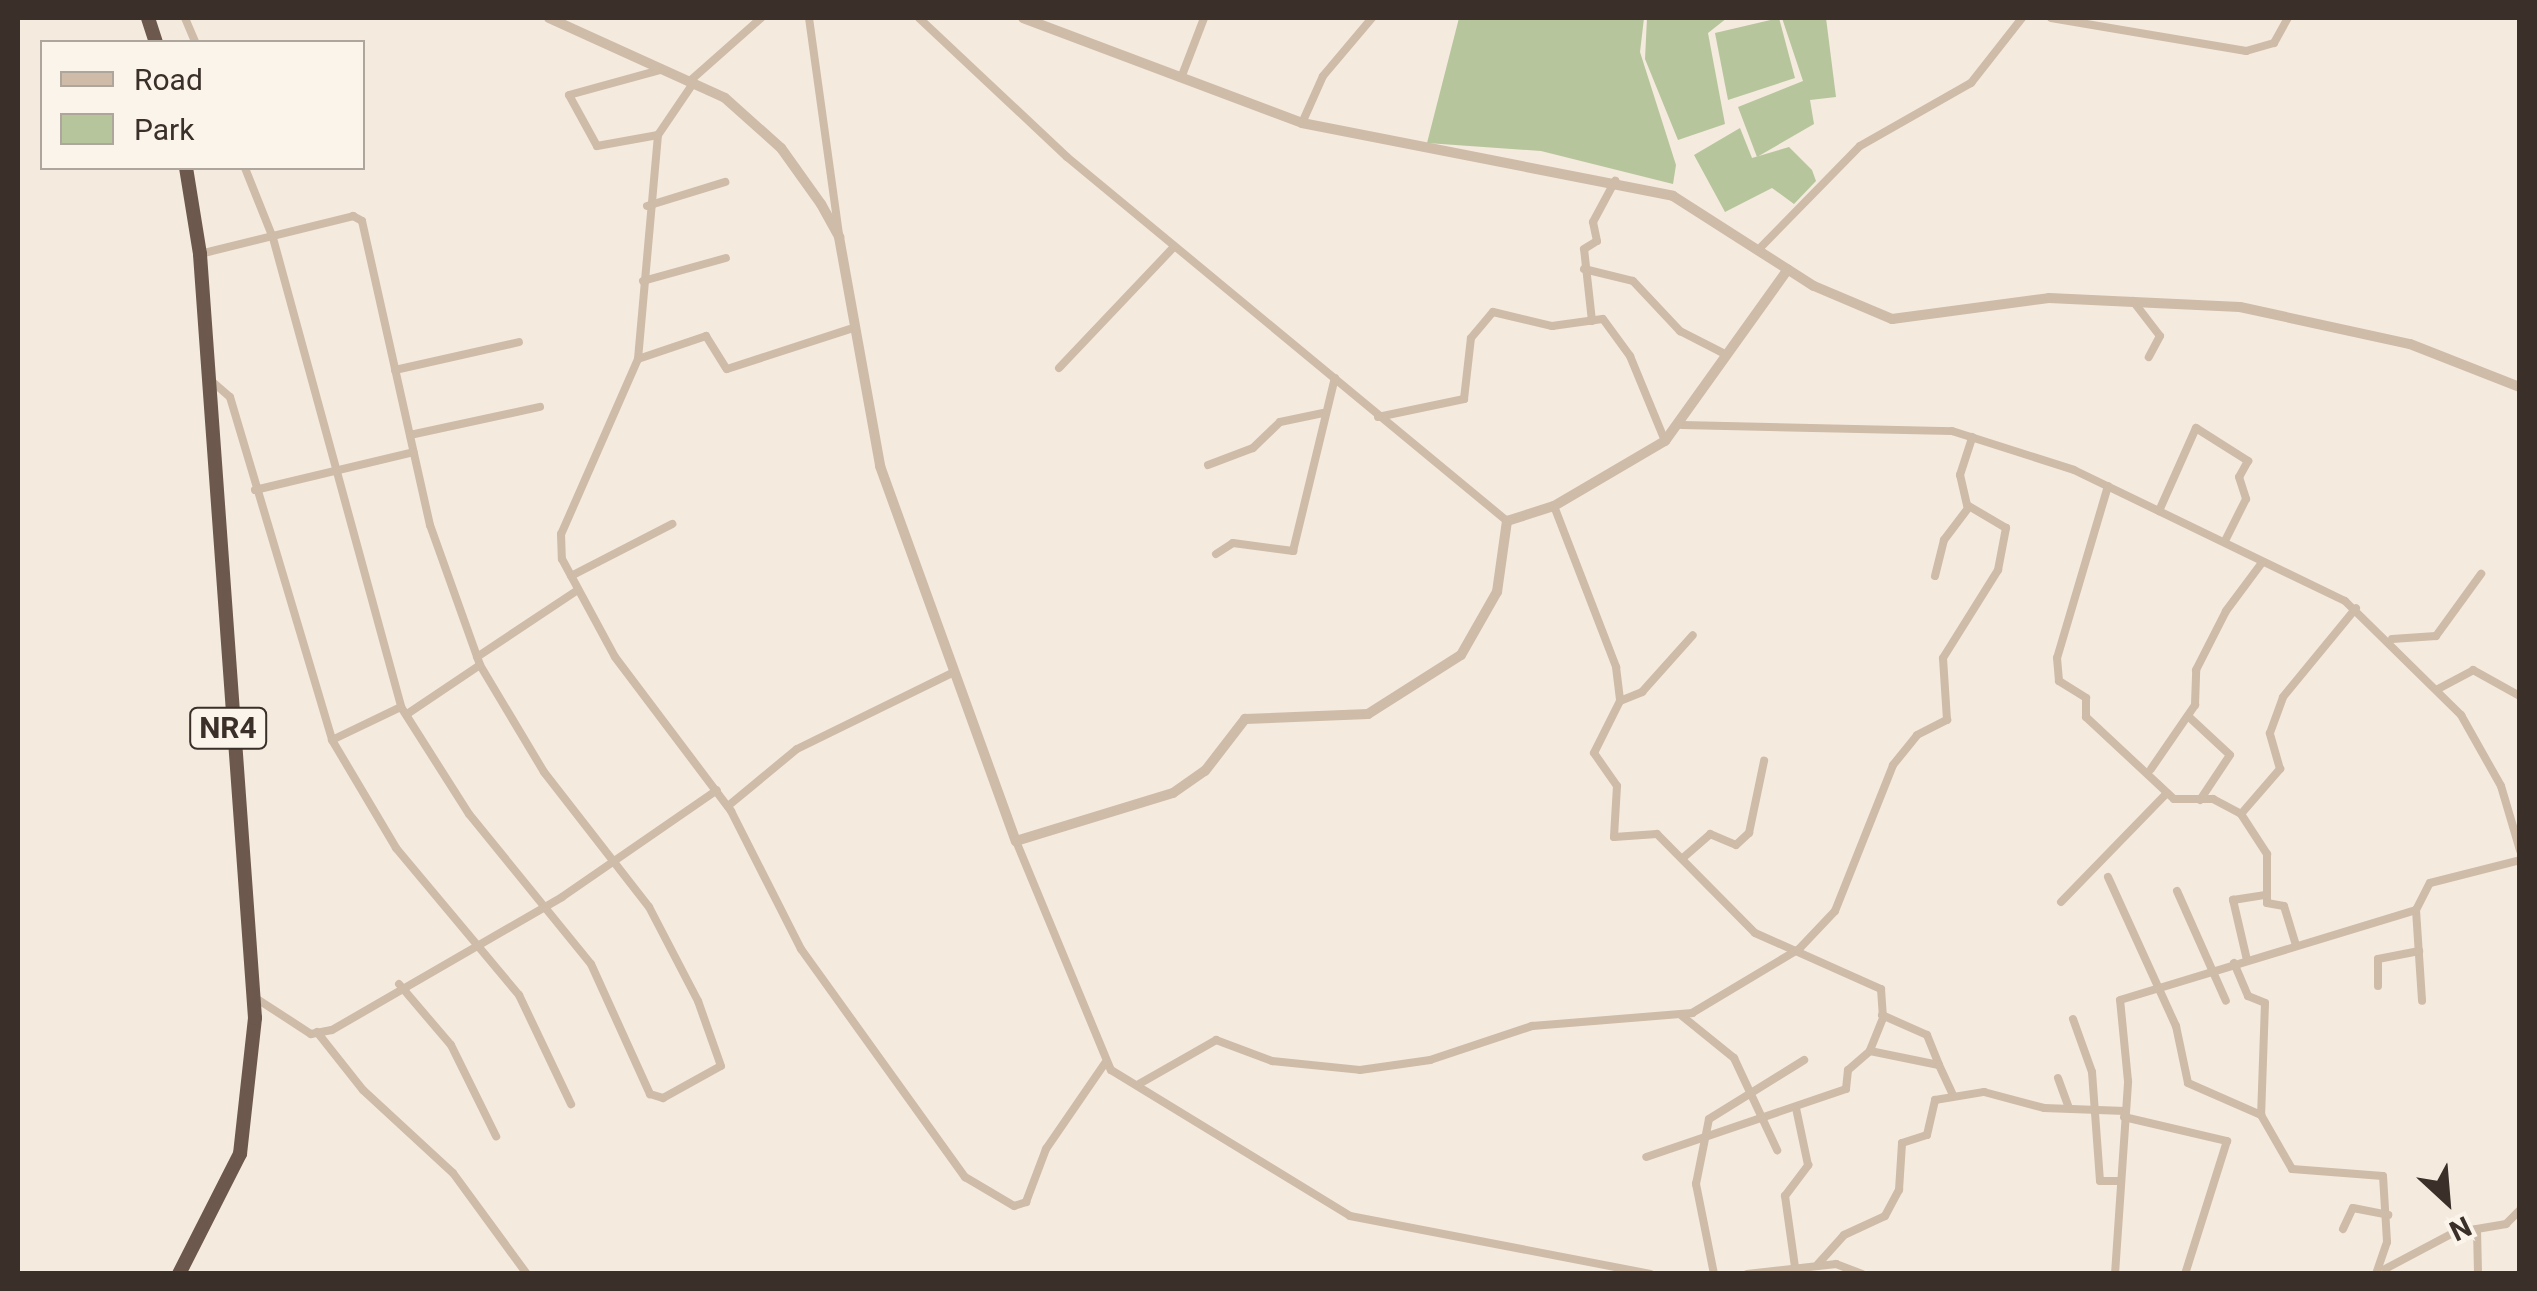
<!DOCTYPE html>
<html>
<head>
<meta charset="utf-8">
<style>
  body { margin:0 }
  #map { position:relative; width:2537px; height:1291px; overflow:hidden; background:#f4eade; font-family:Roboto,sans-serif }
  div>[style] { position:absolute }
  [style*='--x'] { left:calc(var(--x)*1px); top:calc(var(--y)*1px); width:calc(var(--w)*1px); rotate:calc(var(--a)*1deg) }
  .green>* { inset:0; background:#b6c59c }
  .minor>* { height:8px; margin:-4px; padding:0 4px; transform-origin:4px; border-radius:4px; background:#cebba8 }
  .tertiary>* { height:10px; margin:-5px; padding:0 5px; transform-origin:5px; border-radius:5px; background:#cebba8 }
  .trunk>* { height:14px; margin:-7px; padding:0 7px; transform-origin:7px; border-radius:7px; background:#6c584c }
  span { translate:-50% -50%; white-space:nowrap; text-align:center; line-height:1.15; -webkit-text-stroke:9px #fbf4eb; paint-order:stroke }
  .shield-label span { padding:2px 8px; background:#fbf4eb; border:2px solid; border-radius:8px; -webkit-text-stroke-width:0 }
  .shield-label { font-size:30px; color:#3a2f29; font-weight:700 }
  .frame { position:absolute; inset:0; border:20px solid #3a2f29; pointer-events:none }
  .legend { position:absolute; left:40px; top:40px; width:325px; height:130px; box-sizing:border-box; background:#fbf4eb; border:2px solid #aea59d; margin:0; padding:12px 18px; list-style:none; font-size:30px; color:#3a2f29 }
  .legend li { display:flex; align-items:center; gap:20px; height:50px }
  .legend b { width:50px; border:2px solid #aea59d }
  .north { position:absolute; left:2397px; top:1151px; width:100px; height:100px; -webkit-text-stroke:8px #fbf4eb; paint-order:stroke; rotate:154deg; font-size:28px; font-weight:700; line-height:40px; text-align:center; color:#3a2f29 }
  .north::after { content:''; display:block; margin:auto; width:35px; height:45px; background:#3a2f29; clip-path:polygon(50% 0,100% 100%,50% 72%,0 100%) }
</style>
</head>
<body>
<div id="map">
  <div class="green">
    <i style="clip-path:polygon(1459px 18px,1644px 18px,1640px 52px,1676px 165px,1673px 184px,1541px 151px,1427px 143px)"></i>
    <i style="clip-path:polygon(1647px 18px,1727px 18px,1708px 33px,1725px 124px,1678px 140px,1645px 59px)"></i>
    <i style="clip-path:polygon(1779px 18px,1795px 78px,1728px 100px,1715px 33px)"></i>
    <i style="clip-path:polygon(1782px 18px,1826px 18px,1836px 97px,1810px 100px,1814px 124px,1757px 157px,1738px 107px,1803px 81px)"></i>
    <i style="clip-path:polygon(1740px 128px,1752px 158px,1789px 147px,1812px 170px,1816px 181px,1794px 204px,1772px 188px,1725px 212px,1694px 155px)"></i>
  </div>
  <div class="minor">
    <i style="--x:185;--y:18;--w:26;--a:67"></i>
    <i style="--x:809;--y:18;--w:217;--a:82.1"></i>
    <i style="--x:919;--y:18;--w:203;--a:43.2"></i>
    <i style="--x:1067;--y:157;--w:571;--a:39.6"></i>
    <i style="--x:2051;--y:18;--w:198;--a:9.6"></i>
    <i style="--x:2246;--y:51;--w:29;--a:-16"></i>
    <i style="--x:2274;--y:43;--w:29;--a:-61"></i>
    <i style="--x:1181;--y:78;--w:64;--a:-69"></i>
    <i style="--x:691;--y:80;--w:94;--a:-41.5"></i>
    <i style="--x:694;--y:82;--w:64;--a:124.2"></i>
    <i style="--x:658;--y:135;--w:225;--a:95.1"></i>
    <i style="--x:638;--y:359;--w:191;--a:113.7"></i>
    <i style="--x:561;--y:534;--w:25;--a:88"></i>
    <i style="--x:562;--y:559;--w:111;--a:61.6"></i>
    <i style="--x:615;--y:657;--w:193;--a:53"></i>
    <i style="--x:731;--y:811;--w:155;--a:63.1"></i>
    <i style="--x:801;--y:949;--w:281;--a:54.3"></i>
    <i style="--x:965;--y:1177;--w:57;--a:30.6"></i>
    <i style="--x:1014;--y:1206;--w:13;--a:-18"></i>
    <i style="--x:1026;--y:1202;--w:57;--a:-69.3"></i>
    <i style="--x:1046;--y:1149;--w:104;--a:-55.5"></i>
    <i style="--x:1302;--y:123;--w:51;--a:-65.9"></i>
    <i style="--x:1323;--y:76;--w:76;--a:-49.8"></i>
    <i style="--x:658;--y:135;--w:62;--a:169.8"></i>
    <i style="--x:597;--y:146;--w:58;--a:-118.8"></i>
    <i style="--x:569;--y:95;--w:94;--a:-15.4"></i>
    <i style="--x:245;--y:168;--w:75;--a:68.2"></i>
    <i style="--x:273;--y:238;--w:486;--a:74.7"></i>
    <i style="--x:401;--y:707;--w:127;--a:57.6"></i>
    <i style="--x:469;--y:814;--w:193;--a:50.9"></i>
    <i style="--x:591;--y:964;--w:143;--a:65.6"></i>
    <i style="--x:650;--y:1094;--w:14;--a:17"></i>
    <i style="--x:663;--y:1098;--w:66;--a:-28.9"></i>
    <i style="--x:721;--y:1066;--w:69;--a:-109.5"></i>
    <i style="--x:698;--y:1001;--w:106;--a:-117.5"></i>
    <i style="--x:649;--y:907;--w:171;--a:-127.9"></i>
    <i style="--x:544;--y:772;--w:125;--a:-120.9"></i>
    <i style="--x:647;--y:206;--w:82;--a:-17.1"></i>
    <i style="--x:1761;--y:247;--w:141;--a:-45.6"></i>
    <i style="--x:1860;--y:146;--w:128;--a:-29.6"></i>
    <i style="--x:1971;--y:83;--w:83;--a:-51.9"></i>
    <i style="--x:200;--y:254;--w:158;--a:-13.9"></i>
    <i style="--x:353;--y:216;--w:10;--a:29"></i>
    <i style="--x:362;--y:221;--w:312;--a:77.4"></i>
    <i style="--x:430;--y:525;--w:149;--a:70.3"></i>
    <i style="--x:480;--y:665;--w:88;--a:146.1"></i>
    <i style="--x:1584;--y:269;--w:50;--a:13.8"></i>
    <i style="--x:1633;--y:281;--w:69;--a:46.8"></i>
    <i style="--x:1680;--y:331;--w:48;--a:27.1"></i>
    <i style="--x:643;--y:281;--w:86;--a:-15.5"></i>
    <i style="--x:2133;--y:301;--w:44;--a:52.4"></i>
    <i style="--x:2160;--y:336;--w:24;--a:118"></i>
    <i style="--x:1592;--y:321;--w:72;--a:-96.3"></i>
    <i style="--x:1584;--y:249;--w:15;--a:-32"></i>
    <i style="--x:1597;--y:241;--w:19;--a:-102"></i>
    <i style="--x:1593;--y:222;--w:47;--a:-61.8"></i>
    <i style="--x:638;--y:359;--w:72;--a:-18.7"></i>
    <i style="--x:706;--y:336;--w:39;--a:58"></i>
    <i style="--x:727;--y:369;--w:129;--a:-18"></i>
    <i style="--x:1059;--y:368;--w:167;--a:-46.5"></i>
    <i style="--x:395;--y:370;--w:127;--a:-12.7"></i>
    <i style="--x:208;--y:378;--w:29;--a:41"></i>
    <i style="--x:230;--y:397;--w:358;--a:73.4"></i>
    <i style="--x:332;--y:740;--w:126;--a:59.3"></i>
    <i style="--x:396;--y:848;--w:192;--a:50.1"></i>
    <i style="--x:519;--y:995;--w:121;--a:64.5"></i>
    <i style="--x:1378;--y:417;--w:88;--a:-11.8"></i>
    <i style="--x:1464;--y:399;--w:61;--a:-83.5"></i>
    <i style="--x:1471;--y:338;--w:34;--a:-50"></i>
    <i style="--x:1493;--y:312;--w:61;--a:13.3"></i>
    <i style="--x:1552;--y:326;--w:51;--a:-7.8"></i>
    <i style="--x:1603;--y:319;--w:46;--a:53.9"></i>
    <i style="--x:1630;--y:356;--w:92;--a:67.6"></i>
    <i style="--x:1682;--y:425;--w:270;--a:1.3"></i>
    <i style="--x:1952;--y:431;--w:128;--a:17.7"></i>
    <i style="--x:2074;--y:470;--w:301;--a:25.8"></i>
    <i style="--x:2345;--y:601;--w:163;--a:44.5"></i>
    <i style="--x:2461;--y:715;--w:81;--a:60.6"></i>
    <i style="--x:2501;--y:786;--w:67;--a:73.5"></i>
    <i style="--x:410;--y:435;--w:133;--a:-12.2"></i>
    <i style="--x:1208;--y:465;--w:48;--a:-20.7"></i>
    <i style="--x:1253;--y:448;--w:37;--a:-44"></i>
    <i style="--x:1280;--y:422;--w:44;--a:-11.8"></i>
    <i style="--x:2108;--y:486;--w:179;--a:106.5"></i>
    <i style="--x:2057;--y:658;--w:23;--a:85"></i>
    <i style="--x:2059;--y:681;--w:32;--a:32"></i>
    <i style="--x:2086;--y:698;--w:19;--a:90"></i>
    <i style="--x:2086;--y:717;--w:120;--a:43"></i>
    <i style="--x:2174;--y:799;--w:39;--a:0"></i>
    <i style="--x:2213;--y:799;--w:32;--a:28"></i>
    <i style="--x:2241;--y:814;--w:48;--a:57"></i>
    <i style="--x:2267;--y:854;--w:49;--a:90"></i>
    <i style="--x:2267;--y:903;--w:17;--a:10"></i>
    <i style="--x:2284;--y:906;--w:39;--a:73"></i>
    <i style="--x:255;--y:490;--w:163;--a:-13.4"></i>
    <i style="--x:1554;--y:506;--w:173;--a:68.9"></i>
    <i style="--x:1616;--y:667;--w:34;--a:83"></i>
    <i style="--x:1620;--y:701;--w:58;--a:116.6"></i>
    <i style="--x:1594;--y:753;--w:40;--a:55.1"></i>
    <i style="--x:1617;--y:786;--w:51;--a:93.4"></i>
    <i style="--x:1614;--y:837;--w:43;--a:-4"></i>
    <i style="--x:1657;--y:834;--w:139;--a:45.3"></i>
    <i style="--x:1755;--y:933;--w:138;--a:24"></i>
    <i style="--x:1881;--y:989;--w:29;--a:86"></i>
    <i style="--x:1883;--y:1018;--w:35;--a:112"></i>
    <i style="--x:1870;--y:1051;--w:29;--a:139"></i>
    <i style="--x:1848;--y:1070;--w:19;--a:96"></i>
    <i style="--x:1846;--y:1089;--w:211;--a:161.2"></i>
    <i style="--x:2159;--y:511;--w:91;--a:-66"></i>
    <i style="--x:2196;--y:428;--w:62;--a:32.4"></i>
    <i style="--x:2248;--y:461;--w:18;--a:119"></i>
    <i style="--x:2239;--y:477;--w:23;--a:72"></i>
    <i style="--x:2246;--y:499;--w:47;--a:116.6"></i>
    <i style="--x:1216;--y:554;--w:20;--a:-33"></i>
    <i style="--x:1233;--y:543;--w:61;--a:7.6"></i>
    <i style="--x:1293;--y:551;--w:178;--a:-76.4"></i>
    <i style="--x:571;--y:576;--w:114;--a:-27.2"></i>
    <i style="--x:1935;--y:576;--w:37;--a:-76"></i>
    <i style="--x:1944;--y:540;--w:41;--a:-52.9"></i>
    <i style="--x:2392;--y:639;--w:44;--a:-3.9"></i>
    <i style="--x:2436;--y:636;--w:77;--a:-54"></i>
    <i style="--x:477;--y:657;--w:121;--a:-33.6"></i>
    <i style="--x:2438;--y:689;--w:40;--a:-28"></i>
    <i style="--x:2473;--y:670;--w:54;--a:29"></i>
    <i style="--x:1620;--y:701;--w:24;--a:-22"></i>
    <i style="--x:1642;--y:692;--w:76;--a:-48.2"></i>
    <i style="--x:2188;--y:716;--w:57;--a:42.9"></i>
    <i style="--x:2230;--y:755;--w:54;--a:123.7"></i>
    <i style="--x:332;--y:740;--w:76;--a:-25.6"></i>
    <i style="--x:2151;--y:769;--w:78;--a:-55.5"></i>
    <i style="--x:2195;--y:705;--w:35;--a:-88"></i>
    <i style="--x:2196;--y:670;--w:66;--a:-63"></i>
    <i style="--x:2226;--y:611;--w:59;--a:-53.3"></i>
    <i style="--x:728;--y:806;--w:89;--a:-39.6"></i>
    <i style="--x:797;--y:749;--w:173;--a:-26.1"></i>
    <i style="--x:2241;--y:814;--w:60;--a:-49.1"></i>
    <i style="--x:2280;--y:769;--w:37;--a:-106"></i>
    <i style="--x:2270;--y:733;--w:38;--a:-70"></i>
    <i style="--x:2283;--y:697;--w:115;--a:-50.6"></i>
    <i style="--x:1016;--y:841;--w:248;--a:67.5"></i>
    <i style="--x:1111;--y:1070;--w:280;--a:31.4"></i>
    <i style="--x:1350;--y:1216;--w:306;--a:10.9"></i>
    <i style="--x:1684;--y:857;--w:35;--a:-41"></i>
    <i style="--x:1710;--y:834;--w:28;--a:23"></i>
    <i style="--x:1736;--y:845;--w:18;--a:-43"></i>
    <i style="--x:1749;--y:833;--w:74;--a:-78.2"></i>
    <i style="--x:2108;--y:877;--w:164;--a:65.5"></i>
    <i style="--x:2176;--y:1026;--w:58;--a:78.1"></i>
    <i style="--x:2188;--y:1083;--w:80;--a:23.7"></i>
    <i style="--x:2177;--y:891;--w:120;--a:66"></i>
    <i style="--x:2061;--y:902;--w:152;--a:-45.8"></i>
    <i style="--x:2416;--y:910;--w:91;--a:86.2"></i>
    <i style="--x:2247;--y:960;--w:62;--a:-103.1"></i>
    <i style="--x:2233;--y:900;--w:33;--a:-9"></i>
    <i style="--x:2234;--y:963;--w:36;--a:67"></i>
    <i style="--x:2248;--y:996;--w:18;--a:22"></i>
    <i style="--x:2265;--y:1003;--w:112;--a:92"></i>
    <i style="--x:2261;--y:1115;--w:62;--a:60.1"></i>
    <i style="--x:2292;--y:1169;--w:91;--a:4.4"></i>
    <i style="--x:2383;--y:1176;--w:66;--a:86.5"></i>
    <i style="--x:2387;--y:1242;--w:34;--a:109"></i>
    <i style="--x:399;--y:984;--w:80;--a:49.6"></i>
    <i style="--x:451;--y:1045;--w:102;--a:63.7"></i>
    <i style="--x:2378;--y:986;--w:27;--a:-90"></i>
    <i style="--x:2378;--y:959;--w:42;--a:-11"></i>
    <i style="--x:254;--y:997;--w:68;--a:33"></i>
    <i style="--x:311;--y:1034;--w:21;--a:-11"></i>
    <i style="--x:332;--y:1030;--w:266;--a:-30"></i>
    <i style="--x:562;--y:897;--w:188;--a:-34.6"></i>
    <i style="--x:1882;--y:1015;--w:49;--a:24"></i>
    <i style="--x:1927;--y:1035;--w:32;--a:68"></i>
    <i style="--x:1682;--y:1016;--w:67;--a:38.9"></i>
    <i style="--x:1734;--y:1058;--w:102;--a:64.9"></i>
    <i style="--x:2073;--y:1019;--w:56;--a:70.3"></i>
    <i style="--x:2092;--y:1072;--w:109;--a:85.8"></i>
    <i style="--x:2100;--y:1181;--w:18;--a:0"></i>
    <i style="--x:317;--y:1032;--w:74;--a:51.6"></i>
    <i style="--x:363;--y:1090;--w:122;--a:42.7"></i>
    <i style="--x:453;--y:1173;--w:125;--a:53.8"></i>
    <i style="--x:1870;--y:1051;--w:70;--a:11.5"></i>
    <i style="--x:1939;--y:1065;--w:33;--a:65"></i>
    <i style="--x:2058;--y:1078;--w:30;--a:70"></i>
    <i style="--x:1139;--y:1084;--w:89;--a:-29.7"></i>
    <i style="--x:1216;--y:1040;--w:60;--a:20.6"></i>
    <i style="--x:1272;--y:1061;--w:88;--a:5.8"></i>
    <i style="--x:1360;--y:1070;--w:71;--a:-8.1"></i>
    <i style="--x:1430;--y:1060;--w:108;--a:-18.4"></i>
    <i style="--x:1532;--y:1026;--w:161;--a:-4.6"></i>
    <i style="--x:1692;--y:1013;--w:125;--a:-30.9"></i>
    <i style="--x:1799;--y:949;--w:52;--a:-46.5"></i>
    <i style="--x:1835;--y:911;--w:157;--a:-68.3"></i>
    <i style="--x:1893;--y:765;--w:38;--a:-51"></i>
    <i style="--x:1917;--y:735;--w:34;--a:-27"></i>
    <i style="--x:1947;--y:720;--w:62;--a:-93.7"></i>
    <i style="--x:1943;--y:658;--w:104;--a:-58"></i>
    <i style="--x:1998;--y:570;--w:43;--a:-79.2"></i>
    <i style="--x:2006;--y:528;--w:45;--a:-149.5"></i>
    <i style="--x:1967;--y:505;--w:31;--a:-103"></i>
    <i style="--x:1960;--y:475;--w:40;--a:-72"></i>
    <i style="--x:2124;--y:1117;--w:106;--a:13.1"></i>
    <i style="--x:2227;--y:1141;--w:139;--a:107.5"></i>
    <i style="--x:2343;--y:1229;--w:23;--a:-65"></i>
    <i style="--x:2353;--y:1208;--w:36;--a:11"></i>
    <i style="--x:2477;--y:1229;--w:45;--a:88.7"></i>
    <i style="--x:1818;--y:1264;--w:39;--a:-48"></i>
    <i style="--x:1844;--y:1235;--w:45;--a:-24.9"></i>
    <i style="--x:1885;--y:1216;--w:30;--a:-62"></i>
    <i style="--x:1899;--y:1190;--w:47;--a:-86.3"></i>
    <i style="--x:1902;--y:1143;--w:26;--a:-18"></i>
    <i style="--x:1927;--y:1135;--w:36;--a:-77"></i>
    <i style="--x:1935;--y:1100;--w:50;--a:-9.3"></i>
    <i style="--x:1984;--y:1092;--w:62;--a:14.9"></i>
    <i style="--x:2044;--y:1108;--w:81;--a:2.1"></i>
    <i style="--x:1795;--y:1267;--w:72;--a:-98"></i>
    <i style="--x:1785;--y:1196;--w:39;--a:-53"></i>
    <i style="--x:1808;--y:1165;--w:58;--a:-101.9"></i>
    <i style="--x:2385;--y:1269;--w:77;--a:-27.9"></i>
    <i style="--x:2453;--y:1233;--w:54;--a:-9.6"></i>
    <i style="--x:2506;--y:1224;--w:20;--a:-45"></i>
    <i style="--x:1714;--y:1274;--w:92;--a:-101.3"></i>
    <i style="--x:1696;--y:1184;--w:66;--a:-78.7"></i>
    <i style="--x:1709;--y:1119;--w:112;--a:-31.8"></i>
    <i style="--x:1747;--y:1274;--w:90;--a:-6.4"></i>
    <i style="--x:1836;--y:1264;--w:28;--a:21"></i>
    <i style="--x:2115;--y:1274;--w:193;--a:-86.1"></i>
    <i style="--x:2128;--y:1081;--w:81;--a:-95.6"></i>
    <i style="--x:2120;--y:1000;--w:309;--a:-16.9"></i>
    <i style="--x:2416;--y:910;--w:30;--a:-63"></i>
    <i style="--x:2430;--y:883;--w:93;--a:-14.3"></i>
  </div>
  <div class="tertiary">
    <i style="--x:549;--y:18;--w:193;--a:24.4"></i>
    <i style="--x:725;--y:98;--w:75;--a:41.8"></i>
    <i style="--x:781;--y:148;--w:69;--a:54.5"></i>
    <i style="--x:821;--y:204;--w:38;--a:61"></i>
    <i style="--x:839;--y:237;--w:233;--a:79.8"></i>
    <i style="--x:880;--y:466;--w:399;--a:70.1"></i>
    <i style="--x:1016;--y:841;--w:164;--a:-17"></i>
    <i style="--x:1173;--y:793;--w:39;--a:-35"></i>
    <i style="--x:1205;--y:771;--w:66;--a:-52.4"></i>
    <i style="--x:1245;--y:719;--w:123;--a:-2.3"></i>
    <i style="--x:1368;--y:714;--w:110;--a:-32.4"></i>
    <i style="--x:1461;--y:655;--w:73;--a:-60.3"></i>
    <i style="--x:1497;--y:592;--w:72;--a:-82"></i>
    <i style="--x:1507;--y:521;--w:49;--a:-17.7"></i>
    <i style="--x:1554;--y:506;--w:129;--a:-30.4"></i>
    <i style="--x:1665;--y:441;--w:211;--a:-54.4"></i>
    <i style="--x:1023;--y:18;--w:298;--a:20.6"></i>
    <i style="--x:1302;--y:123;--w:378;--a:11.1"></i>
    <i style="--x:1673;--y:196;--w:167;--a:32.6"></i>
    <i style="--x:1814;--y:286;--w:85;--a:22.9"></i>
    <i style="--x:1892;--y:319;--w:158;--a:-7.6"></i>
    <i style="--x:2049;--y:298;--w:191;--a:2.7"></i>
    <i style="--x:2240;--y:307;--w:174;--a:12.3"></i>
    <i style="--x:2410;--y:344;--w:118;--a:21.4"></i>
  </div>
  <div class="trunk">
    <i style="--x:148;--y:18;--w:25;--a:72"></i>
    <i style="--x:179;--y:1274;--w:135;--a:-63.1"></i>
    <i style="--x:240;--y:1154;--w:137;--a:-83.7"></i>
    <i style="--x:255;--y:1018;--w:766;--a:-94.12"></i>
    <i style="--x:200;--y:254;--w:87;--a:-99.2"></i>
  </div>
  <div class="shield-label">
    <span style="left:228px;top:728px">NR4</span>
  </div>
  <div class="frame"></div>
  <ul class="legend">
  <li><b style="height:12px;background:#cebba8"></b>Road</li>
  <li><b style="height:28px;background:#b6c59c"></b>Park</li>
  </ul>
  <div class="north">N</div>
</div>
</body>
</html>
